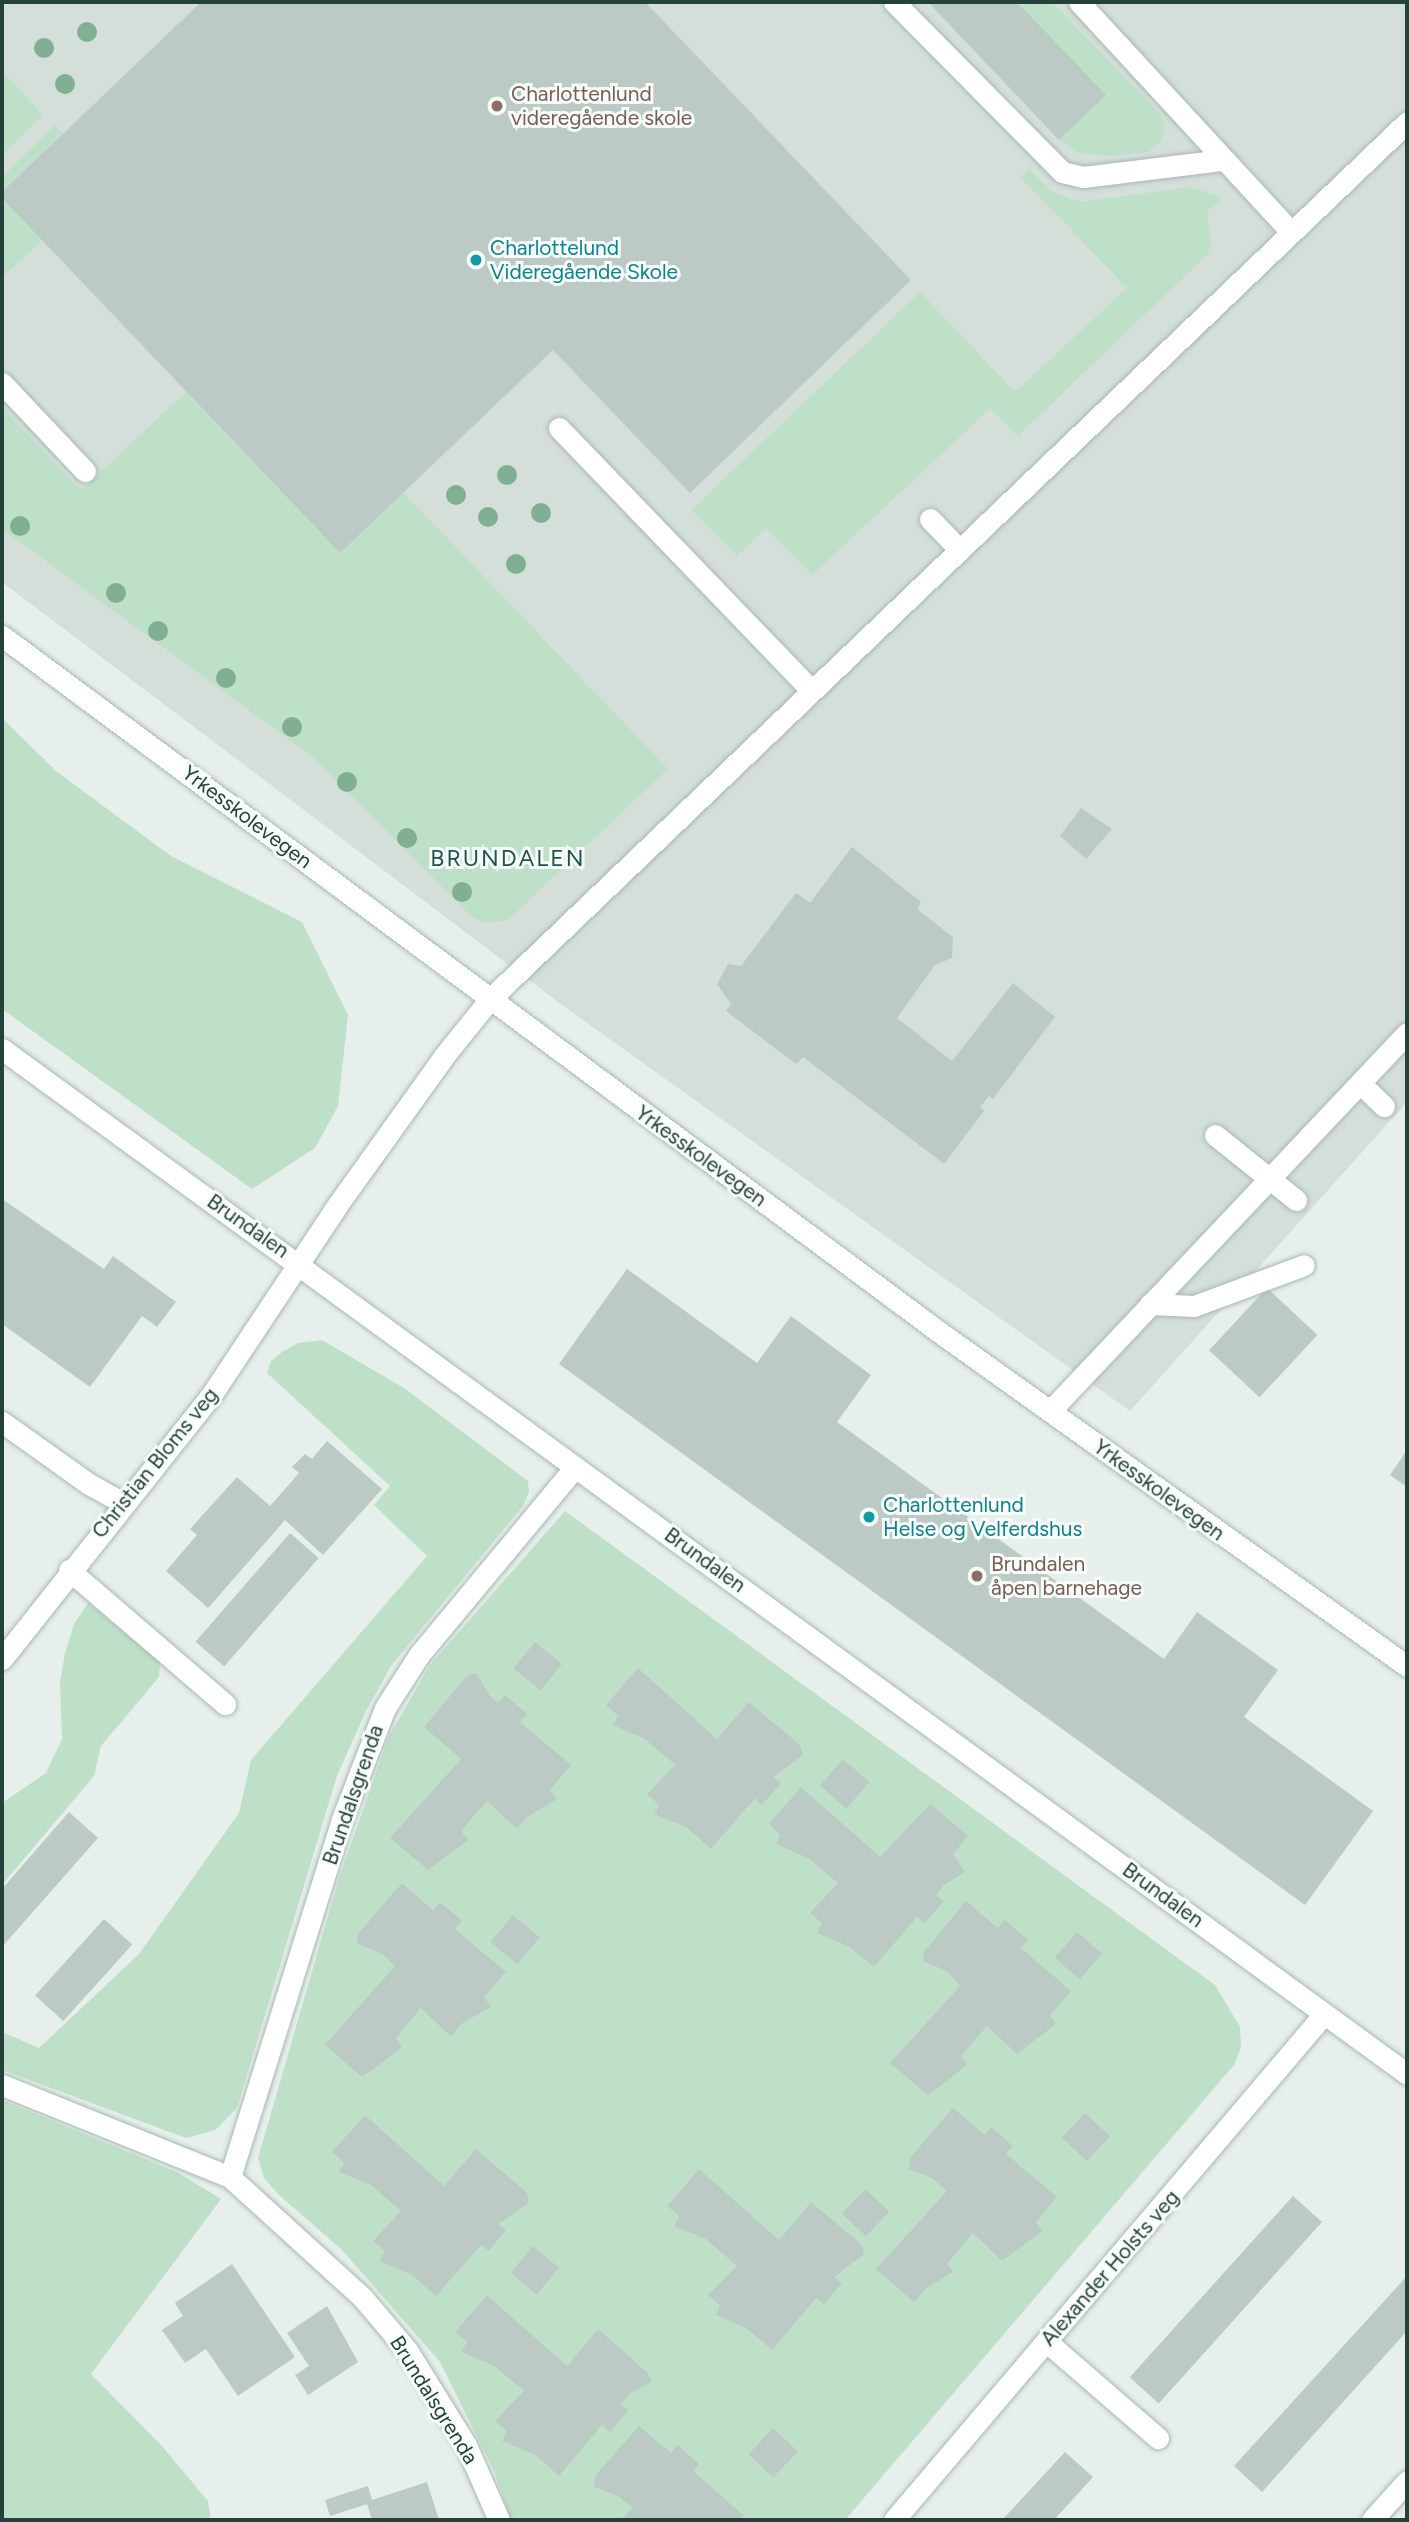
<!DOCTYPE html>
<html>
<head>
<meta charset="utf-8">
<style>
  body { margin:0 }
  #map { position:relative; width:1409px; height:2522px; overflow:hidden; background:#e6efeb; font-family:Figtree,sans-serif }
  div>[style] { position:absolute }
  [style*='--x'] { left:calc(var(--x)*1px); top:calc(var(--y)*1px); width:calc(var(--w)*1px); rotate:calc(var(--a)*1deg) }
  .built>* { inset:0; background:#d4dfda }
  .green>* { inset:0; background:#bfe0c8 }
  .building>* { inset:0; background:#bbcac4; transform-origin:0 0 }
  .roads { filter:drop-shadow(0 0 2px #a8b8b2) drop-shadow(0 0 2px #a8b8b2) }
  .lane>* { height:21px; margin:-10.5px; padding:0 10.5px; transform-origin:10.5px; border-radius:10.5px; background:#fff }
  .street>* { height:21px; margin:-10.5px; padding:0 10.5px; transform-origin:10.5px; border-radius:10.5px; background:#fff }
  .secondary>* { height:21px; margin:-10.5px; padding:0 10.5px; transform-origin:10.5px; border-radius:10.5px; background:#fff }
  .trees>* { width:20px; height:20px; margin:-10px; border-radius:50%; background:#80af93 }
  .dots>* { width:19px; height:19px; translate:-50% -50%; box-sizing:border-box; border:4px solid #f7fbf9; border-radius:50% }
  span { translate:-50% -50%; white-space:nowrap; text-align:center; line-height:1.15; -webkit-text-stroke:6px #f7fbf9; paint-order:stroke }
  .education-label { font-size:21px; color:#785e54 }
  .left { translate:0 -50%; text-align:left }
  .culture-label { font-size:21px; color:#0d838f }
  .street-label { font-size:21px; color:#24423a }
  .neighbourhood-label { font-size:23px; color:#1f5548; letter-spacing:2px }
  .frame { position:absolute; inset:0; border:4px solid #24423a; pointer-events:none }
</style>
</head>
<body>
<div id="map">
  <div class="built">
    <i style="clip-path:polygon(2px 2px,1407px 2px,1407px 1102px,1130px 1411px,566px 1008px,2px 582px)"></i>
  </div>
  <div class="green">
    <i style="clip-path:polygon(1017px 2px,1052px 2px,1161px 115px,1165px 129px,1161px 142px,1148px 152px,1112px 156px,1079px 153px,1059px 140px,1105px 95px)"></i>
    <i style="clip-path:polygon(2px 71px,43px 115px,2px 155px)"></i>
    <i style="clip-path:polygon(55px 125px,63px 134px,2px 192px,2px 177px)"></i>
    <i style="clip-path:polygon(1029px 169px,1052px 191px,1080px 202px,1190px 187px,1216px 195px,1222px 201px,1209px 209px,1207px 218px,1212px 244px,1207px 255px,1018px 436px,991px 408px,812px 575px,766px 528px,737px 556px,691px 510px,920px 292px,1015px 392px,1127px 288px,1020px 177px)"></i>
    <i style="clip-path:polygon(2px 198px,42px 240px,2px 278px)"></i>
    <i style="clip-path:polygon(186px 392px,340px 553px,403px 492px,668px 769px,508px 920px,485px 923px,472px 917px,313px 757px,2px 529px,2px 408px,81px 490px)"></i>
    <i style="clip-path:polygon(2px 718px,56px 771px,171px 856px,302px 922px,348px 1015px,338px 1106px,315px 1148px,252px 1189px,2px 1009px)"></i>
    <i style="clip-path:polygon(322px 1340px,404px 1388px,528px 1481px,529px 1491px,524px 1505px,391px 1666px,366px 1711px,337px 1776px,237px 2108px,215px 2130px,186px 2138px,2px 2070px,2px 2032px,39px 2048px,139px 1954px,239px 1813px,251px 1760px,427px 1556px,374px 1505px,390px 1486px,267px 1373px,271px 1361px,282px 1352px,298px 1343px)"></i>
    <i style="clip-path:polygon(565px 1511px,1215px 1985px,1240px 2027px,1241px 2048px,1234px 2065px,845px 2520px,511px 2520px,494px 2471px,440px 2362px,341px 2249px,279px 2195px,264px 2178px,258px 2158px,340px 1875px,389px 1736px,430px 1665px)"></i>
    <i style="clip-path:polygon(88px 1603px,160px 1662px,159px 1677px,101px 1746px,94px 1776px,2px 1885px,2px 1803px,46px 1773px,62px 1739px,60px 1683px,65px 1653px,74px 1624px)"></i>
    <i style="clip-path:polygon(2px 2100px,177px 2172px,221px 2199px,91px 2374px,162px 2446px,208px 2501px,211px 2520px,2px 2520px)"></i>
  </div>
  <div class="building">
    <i style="clip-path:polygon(201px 2px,645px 2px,911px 280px,690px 493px,553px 350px,340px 553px,2px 198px,2px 192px)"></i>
    <i style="clip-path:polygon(928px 2px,1017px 2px,1106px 95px,1059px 140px)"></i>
    <i style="clip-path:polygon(1081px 808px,1112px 829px,1086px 859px,1060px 836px)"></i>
    <i style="clip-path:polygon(852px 847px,921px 902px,917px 909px,953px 937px,952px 958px,935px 965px,897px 1018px,952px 1061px,1013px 983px,1055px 1017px,993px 1099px,989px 1096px,980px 1107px,984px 1111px,944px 1164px,803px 1057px,796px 1064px,726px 1011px,731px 1004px,717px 984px,728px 964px,741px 966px,796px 893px,810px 903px)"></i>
    <i style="clip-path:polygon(2px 1199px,104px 1269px,113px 1256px,176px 1302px,157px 1327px,142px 1316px,90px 1387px,2px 1324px)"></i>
    <i style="clip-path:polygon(627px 1269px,757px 1363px,791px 1316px,871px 1375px,837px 1422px,1164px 1659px,1197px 1612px,1278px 1670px,1244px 1717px,1373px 1811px,1305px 1905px,559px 1364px)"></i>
    <i style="left:1267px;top:1288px;width:69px;height:85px;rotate:43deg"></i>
    <i style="clip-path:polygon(327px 1441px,382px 1489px,323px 1555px,285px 1520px,208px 1608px,166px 1571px,197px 1535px,190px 1529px,237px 1477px,270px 1506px,299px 1473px,292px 1467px,305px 1454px,312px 1459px)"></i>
    <i style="clip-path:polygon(1407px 1450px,1407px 1487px,1390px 1475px)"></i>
    <i style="left:290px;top:1533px;width:38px;height:144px;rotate:41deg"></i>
    <i style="left:535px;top:1642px;width:35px;height:34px;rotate:39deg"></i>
    <i style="clip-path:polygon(638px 1668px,717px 1739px,749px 1702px,800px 1745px,803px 1755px,773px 1777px,781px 1783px,762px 1805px,755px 1798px,711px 1849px,686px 1827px,654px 1814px,659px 1805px,647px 1794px,675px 1765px,645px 1739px,613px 1725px,618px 1716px,606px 1705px)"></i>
    <i style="clip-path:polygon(476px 1673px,490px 1696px,498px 1703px,505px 1695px,527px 1714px,520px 1722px,571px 1765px,550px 1790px,557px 1799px,527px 1817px,517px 1829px,487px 1801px,461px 1831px,468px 1840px,428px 1870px,390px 1838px,461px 1759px,424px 1727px,467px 1676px)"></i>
    <i style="left:843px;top:1759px;width:35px;height:35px;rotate:41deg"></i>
    <i style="clip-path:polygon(801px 1787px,880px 1857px,930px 1804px,968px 1836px,953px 1854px,965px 1872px,944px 1885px,936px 1895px,944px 1901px,925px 1923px,917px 1917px,874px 1967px,848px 1946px,817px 1933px,822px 1923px,810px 1913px,838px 1883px,808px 1858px,776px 1844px,780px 1835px,769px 1824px)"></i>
    <i style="clip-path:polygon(69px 1812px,98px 1838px,2px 1947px,2px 1889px)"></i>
    <i style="clip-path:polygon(402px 1883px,433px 1910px,440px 1902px,462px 1921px,455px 1929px,506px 1972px,484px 1997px,491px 2007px,461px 2024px,451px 2037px,421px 2008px,396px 2038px,402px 2048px,362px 2077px,325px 2045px,395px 1966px,381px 1953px,357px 1944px,358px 1934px)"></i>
    <i style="clip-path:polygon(966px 1901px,998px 1928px,1005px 1920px,1028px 1940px,1021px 1948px,1071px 1991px,1050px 2015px,1056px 2024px,1017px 2054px,987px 2026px,961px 2056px,967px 2065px,928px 2095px,890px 2063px,960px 1986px,947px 1971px,923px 1961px,924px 1952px)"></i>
    <i style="left:513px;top:1915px;width:35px;height:35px;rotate:40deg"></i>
    <i style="left:104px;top:1919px;width:38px;height:103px;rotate:42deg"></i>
    <i style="left:1077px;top:1932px;width:33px;height:34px;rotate:41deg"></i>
    <i style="clip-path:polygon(953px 2108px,985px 2135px,991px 2127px,1013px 2146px,1006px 2154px,1057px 2197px,1036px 2222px,1042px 2231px,1002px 2261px,973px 2233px,947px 2264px,953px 2272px,925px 2289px,914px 2302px,876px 2269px,947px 2191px,932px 2178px,909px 2169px,910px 2158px)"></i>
    <i style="left:1085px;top:2113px;width:34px;height:34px;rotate:43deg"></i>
    <i style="clip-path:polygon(365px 2115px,444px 2186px,476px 2149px,527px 2193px,529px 2202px,499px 2224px,506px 2230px,489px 2251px,481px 2245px,436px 2296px,412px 2275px,380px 2261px,385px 2251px,373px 2241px,401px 2211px,371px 2185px,339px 2172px,344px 2163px,332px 2152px)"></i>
    <i style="clip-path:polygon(699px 2169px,779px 2240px,811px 2202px,862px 2245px,864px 2254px,834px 2277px,842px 2283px,824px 2304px,816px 2298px,772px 2350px,746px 2328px,716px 2315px,720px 2305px,708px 2295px,737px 2266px,706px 2239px,674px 2226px,679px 2216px,667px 2206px)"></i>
    <i style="left:865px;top:2189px;width:33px;height:34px;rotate:43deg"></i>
    <i style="left:1293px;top:2196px;width:39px;height:244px;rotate:42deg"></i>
    <i style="left:533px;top:2246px;width:34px;height:35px;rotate:40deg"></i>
    <i style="clip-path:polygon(232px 2264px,295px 2357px,238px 2396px,206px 2349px,185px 2363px,162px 2330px,183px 2316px,175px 2303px)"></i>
    <i style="clip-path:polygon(1407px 2276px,1407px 2331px,1262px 2492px,1234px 2466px)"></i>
    <i style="clip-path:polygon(487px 2295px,567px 2366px,598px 2329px,648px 2373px,651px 2382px,629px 2394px,621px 2404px,628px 2410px,610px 2432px,602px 2425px,559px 2476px,534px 2454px,502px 2441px,507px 2431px,495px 2421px,524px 2391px,493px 2365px,461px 2352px,467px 2342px,455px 2332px)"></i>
    <i style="clip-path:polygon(327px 2306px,358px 2362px,308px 2395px,295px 2375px,309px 2366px,287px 2333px)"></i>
    <i style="clip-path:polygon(639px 2426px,671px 2453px,678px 2445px,699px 2464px,693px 2471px,743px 2515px,739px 2520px,620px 2520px,633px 2508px,618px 2496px,594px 2487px,595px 2476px)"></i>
    <i style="left:773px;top:2428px;width:34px;height:36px;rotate:43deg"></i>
    <i style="clip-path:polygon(1065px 2452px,1093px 2477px,1054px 2520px,1002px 2520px)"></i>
    <i style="clip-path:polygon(427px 2482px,439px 2520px,372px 2520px,367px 2504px,330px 2516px,325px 2500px,368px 2486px,372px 2500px)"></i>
  </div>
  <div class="roads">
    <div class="lane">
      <i style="--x:894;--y:2;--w:239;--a:45.3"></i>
      <i style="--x:1062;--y:172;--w:22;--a:13"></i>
      <i style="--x:1083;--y:177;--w:139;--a:-7"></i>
      <i style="--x:1079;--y:2;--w:311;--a:47.3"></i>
      <i style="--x:2;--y:383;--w:121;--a:46.7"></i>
      <i style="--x:559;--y:428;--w:364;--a:46.1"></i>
      <i style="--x:930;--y:519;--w:42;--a:46"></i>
      <i style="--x:1361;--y:1084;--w:32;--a:44"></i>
      <i style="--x:1215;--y:1135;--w:104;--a:38.7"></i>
      <i style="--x:1150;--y:1304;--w:44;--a:2.6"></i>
      <i style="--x:1194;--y:1306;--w:117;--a:-20.4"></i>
      <i style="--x:1050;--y:1411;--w:520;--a:-46.64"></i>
      <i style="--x:2;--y:1422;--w:107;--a:35.5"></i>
      <i style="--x:89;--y:1484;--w:41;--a:29.1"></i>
      <i style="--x:69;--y:1570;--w:206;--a:40.7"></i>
      <i style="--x:1047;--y:2342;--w:147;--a:40.9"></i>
    </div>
    <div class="street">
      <i style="--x:2;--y:1049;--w:1739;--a:36.11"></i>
      <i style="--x:2;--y:1659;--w:335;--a:-51.6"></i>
      <i style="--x:210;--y:1397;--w:228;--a:-56.4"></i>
      <i style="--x:336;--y:1207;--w:186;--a:-54.4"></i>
      <i style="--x:444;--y:1056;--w:72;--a:-51.2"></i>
      <i style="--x:489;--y:1000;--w:1270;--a:-43.72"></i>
      <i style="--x:2;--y:2085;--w:246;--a:22"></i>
      <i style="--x:230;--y:2177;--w:375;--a:-72.6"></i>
      <i style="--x:342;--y:1819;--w:119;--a:-68.8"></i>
      <i style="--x:385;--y:1708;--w:63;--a:-57.3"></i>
      <i style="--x:419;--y:1655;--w:244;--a:-50.3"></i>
      <i style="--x:230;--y:2177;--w:178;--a:42.3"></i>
      <i style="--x:362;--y:2297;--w:70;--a:49.7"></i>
      <i style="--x:407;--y:2350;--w:112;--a:58.2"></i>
      <i style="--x:466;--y:2445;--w:82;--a:66.3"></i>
      <i style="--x:894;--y:2520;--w:664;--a:-49.64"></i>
      <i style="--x:1372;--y:2520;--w:52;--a:-48.1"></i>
    </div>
    <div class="secondary">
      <i style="--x:2;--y:636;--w:1171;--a:36.6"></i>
      <i style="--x:942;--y:1334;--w:571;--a:35.53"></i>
    </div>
  </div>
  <div class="trees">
    <i style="left:87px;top:32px"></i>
    <i style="left:44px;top:48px"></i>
    <i style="left:65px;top:84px"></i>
    <i style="left:507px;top:475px"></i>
    <i style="left:456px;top:495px"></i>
    <i style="left:541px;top:513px"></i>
    <i style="left:488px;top:517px"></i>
    <i style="left:20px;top:526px"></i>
    <i style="left:516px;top:564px"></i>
    <i style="left:116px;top:593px"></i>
    <i style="left:158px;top:631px"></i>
    <i style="left:226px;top:678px"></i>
    <i style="left:292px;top:727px"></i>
    <i style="left:347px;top:782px"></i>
    <i style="left:407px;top:838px"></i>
    <i style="left:462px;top:892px"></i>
  </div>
  <div class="dots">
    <i style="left:497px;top:106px;background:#8d6e63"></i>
    <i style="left:476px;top:260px;background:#0f9aa8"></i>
    <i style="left:869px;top:1517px;background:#0f9aa8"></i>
    <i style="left:977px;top:1576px;background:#8d6e63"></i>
  </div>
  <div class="education-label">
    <span class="left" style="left:511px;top:106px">Charlottenlund<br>videregående skole</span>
    <span class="left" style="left:991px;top:1576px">Brundalen<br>åpen barnehage</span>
  </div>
  <div class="culture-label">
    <span class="left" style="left:490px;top:260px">Charlottelund<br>Videregående Skole</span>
    <span class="left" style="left:883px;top:1517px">Charlottenlund<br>Helse og Velferdshus</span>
  </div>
  <div class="street-label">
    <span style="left:247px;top:817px;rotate:37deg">Yrkesskolevegen</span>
    <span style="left:701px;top:1156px;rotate:36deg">Yrkesskolevegen</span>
    <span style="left:248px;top:1226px;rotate:35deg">Brundalen</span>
    <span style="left:155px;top:1463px;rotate:-51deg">Christian Bloms veg</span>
    <span style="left:1159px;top:1490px;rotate:36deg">Yrkesskolevegen</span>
    <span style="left:705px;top:1560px;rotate:36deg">Brundalen</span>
    <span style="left:353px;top:1795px;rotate:-71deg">Brundalsgrenda</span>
    <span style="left:1163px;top:1895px;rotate:36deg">Brundalen</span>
    <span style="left:1110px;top:2268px;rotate:-49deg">Alexander Holsts veg</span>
    <span style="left:434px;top:2400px;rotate:58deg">Brundalsgrenda</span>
  </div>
  <div class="neighbourhood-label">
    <span style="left:508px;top:858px">BRUNDALEN</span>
  </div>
  <div class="frame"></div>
</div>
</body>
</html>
